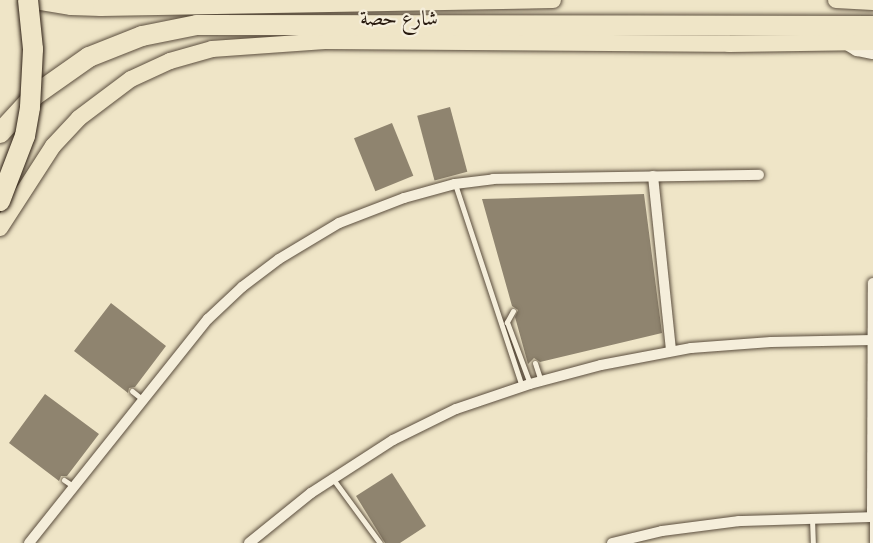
<!DOCTYPE html>
<html>
<head>
<meta charset="utf-8">
<style>
  body { margin:0 }
  #map { position:relative; width:873px; height:543px; overflow:hidden; background:#efe5c7; font-family:"IM FELL DW Pica",Amiri,serif }
  div>[style] { position:absolute }
  [style*='--x'] { left:calc(var(--x)*1px); top:calc(var(--y)*1px); width:calc(var(--w)*1px); rotate:calc(var(--a)*1deg) }
  .building>* { inset:0; background:#8f846f; transform-origin:0 0 }
  .roads { filter:drop-shadow(0 0 2px #5a4d3d) drop-shadow(0 0 2px #5a4d3d) }
  .service>* { height:5px; margin:-2.5px; padding:0 2.5px; transform-origin:2.5px; border-radius:2.5px; background:#f5eedb }
  .minor>* { height:10px; margin:-5px; padding:0 5px; transform-origin:5px; border-radius:5px; background:#f5eedb }
  .tertiary>* { height:14px; margin:-7px; padding:0 7px; transform-origin:7px; border-radius:7px; background:#f5eedb }
  .primary>* { height:16px; margin:-8px; padding:0 8px; transform-origin:8px; border-radius:8px; background:#efe5c7 }
  .motorway>* { height:20px; margin:-10px; padding:0 10px; transform-origin:10px; border-radius:10px; background:#efe5c7 }
  .bridges { filter:drop-shadow(0 0 2px #281a0f) drop-shadow(0 0 2px #281a0f) }
  .motorway-bridge>* { height:20px; margin:-10px; padding:0 10px; transform-origin:10px; border-radius:10px; background:#efe5c7 }
  span { translate:-50% -50%; white-space:nowrap; text-align:center; line-height:1.15; -webkit-text-stroke:4.5px #f5eedb; paint-order:stroke }
  .street-label { font-size:21px; color:#281a0f }
</style>
</head>
<body>
<div id="map">
  <div class="building">
    <i style="left:450px;top:107px;width:67px;height:34px;rotate:75deg"></i>
    <i style="left:392px;top:123px;width:57px;height:41px;rotate:68deg"></i>
    <i style="clip-path:polygon(644px 194px,662px 333px,540px 362px,534px 358px,528px 364px,515px 317px,518px 310px,512px 306px,482px 199px)"></i>
    <i style="clip-path:polygon(111px 303px,166px 346px,135px 387px,129px 388px,128px 393px,74px 351px)"></i>
    <i style="clip-path:polygon(45px 394px,99px 434px,67px 476px,61px 476px,59px 481px,9px 443px)"></i>
    <i style="clip-path:polygon(392px 473px,426px 526px,400px 543px,385px 543px,356px 496px)"></i>
  </div>
  <div class="roads">
    <div class="service">
      <i style="--x:455;--y:184;--w:214;--a:71.7"></i>
      <i style="--x:513;--y:311;--w:13;--a:119"></i>
      <i style="--x:507;--y:322;--w:66;--a:69.6"></i>
      <i style="--x:535;--y:363;--w:19;--a:72"></i>
      <i style="--x:132;--y:391;--w:13;--a:39"></i>
      <i style="--x:333;--y:479;--w:79;--a:53.7"></i>
      <i style="--x:64;--y:480;--w:11;--a:34"></i>
      <i style="--x:872;--y:517;--w:26;--a:90"></i>
      <i style="--x:812;--y:518;--w:25;--a:88"></i>
    </div>
    <div class="minor">
      <i style="--x:653;--y:176;--w:176;--a:84.1"></i>
      <i style="--x:872;--y:517;--w:234;--a:-89.8"></i>
      <i style="--x:29;--y:543;--w:287;--a:-51.4"></i>
      <i style="--x:208;--y:319;--w:47;--a:-43.3"></i>
      <i style="--x:242;--y:287;--w:46;--a:-37.1"></i>
      <i style="--x:279;--y:259;--w:70;--a:-31"></i>
      <i style="--x:339;--y:223;--w:70;--a:-21"></i>
      <i style="--x:404;--y:198;--w:53;--a:-15.4"></i>
      <i style="--x:455;--y:184;--w:38;--a:-7"></i>
      <i style="--x:493;--y:179;--w:266;--a:-0.9"></i>
      <i style="--x:249;--y:543;--w:80;--a:-38.9"></i>
      <i style="--x:311;--y:493;--w:98;--a:-32.9"></i>
      <i style="--x:393;--y:440;--w:70;--a:-26.2"></i>
      <i style="--x:456;--y:409;--w:78;--a:-18.7"></i>
      <i style="--x:530;--y:384;--w:73;--a:-15"></i>
      <i style="--x:601;--y:365;--w:92;--a:-10.7"></i>
      <i style="--x:691;--y:348;--w:80;--a:-4.3"></i>
      <i style="--x:771;--y:342;--w:102;--a:-1.1"></i>
      <i style="--x:612;--y:543;--w:51;--a:-13.5"></i>
      <i style="--x:662;--y:531;--w:78;--a:-7.4"></i>
      <i style="--x:739;--y:521;--w:134;--a:-1.7"></i>
    </div>
    <div class="tertiary">
      <i style="--x:847;--y:43;--w:12;--a:31"></i>
      <i style="--x:857;--y:49;--w:16;--a:11"></i>
    </div>
    <div class="primary">
      <i style="--x:29;--y:0;--w:43;--a:9.5"></i>
      <i style="--x:71;--y:7;--w:30;--a:2"></i>
      <i style="--x:101;--y:8;--w:452;--a:-1"></i>
      <i style="--x:836;--y:0;--w:37;--a:3"></i>
      <i style="--x:0;--y:228;--w:98;--a:-57.1"></i>
      <i style="--x:53;--y:146;--w:38;--a:-47"></i>
      <i style="--x:79;--y:118;--w:65;--a:-36.9"></i>
      <i style="--x:131;--y:79;--w:43;--a:-24.8"></i>
      <i style="--x:170;--y:61;--w:44;--a:-15.9"></i>
      <i style="--x:212;--y:49;--w:113;--a:-4"></i>
      <i style="--x:325;--y:41;--w:404;--a:0.4"></i>
      <i style="--x:729;--y:44;--w:144;--a:-0.8"></i>
    </div>
    <div class="motorway">
      <i style="--x:0;--y:133;--w:52;--a:-47.4"></i>
      <i style="--x:35;--y:95;--w:66;--a:-35.1"></i>
      <i style="--x:89;--y:57;--w:57;--a:-21.6"></i>
      <i style="--x:142;--y:36;--w:56;--a:-11.3"></i>
      <i style="--x:197;--y:25;--w:676;--a:0.08"></i>
    </div>
  </div>
  <div class="bridges">
    <div class="motorway-bridge">
      <i style="--x:0;--y:201;--w:70;--a:-69"></i>
      <i style="--x:25;--y:136;--w:29;--a:-80"></i>
      <i style="--x:30;--y:107;--w:58;--a:-87"></i>
      <i style="--x:33;--y:49;--w:49;--a:-95.8"></i>
    </div>
  </div>
  <div class="street-label">
    <span style="left:399px;top:19px">شارع حصة</span>
  </div>
</div>
</body>
</html>
